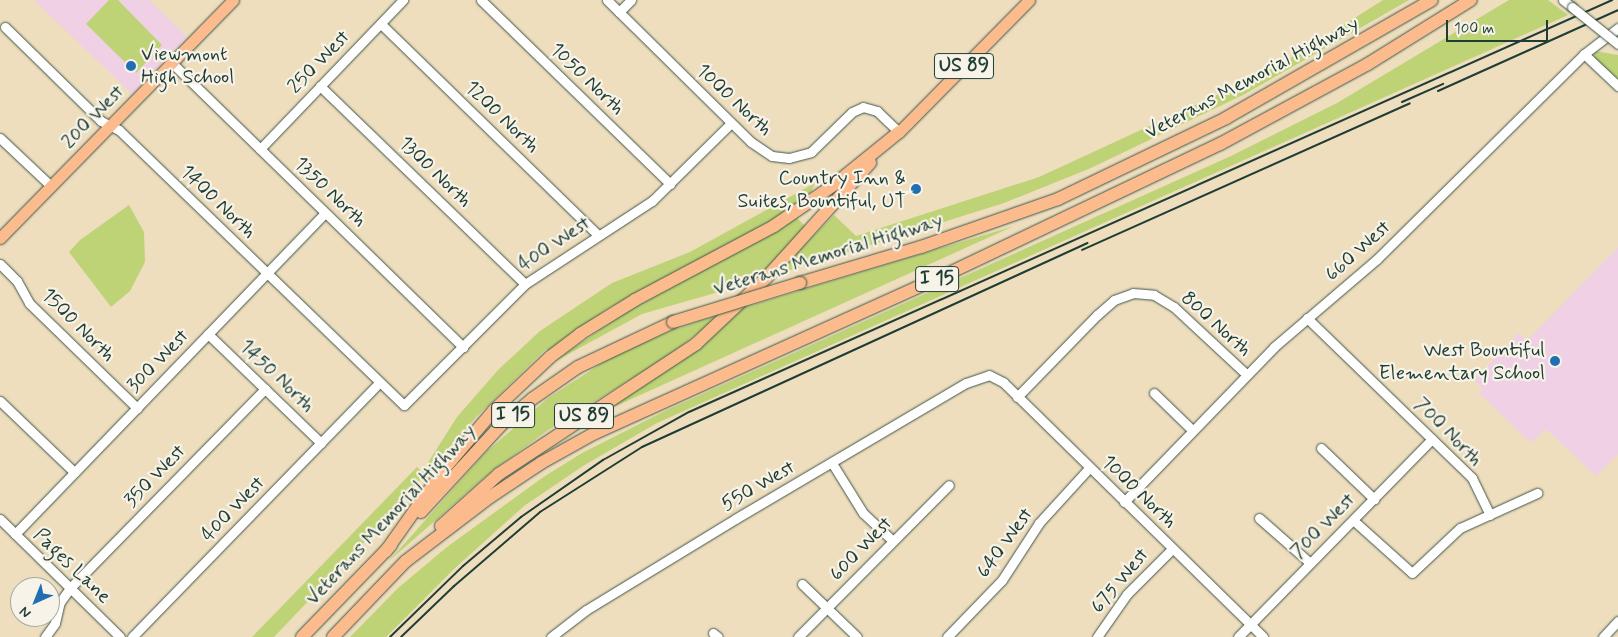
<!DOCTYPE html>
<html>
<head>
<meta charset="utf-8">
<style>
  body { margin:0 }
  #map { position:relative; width:1618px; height:637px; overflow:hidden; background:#eedebe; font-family:Mynerve,sans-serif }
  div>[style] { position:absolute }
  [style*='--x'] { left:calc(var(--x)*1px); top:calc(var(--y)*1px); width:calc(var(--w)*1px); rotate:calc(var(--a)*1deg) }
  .built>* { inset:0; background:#f0d0e4 }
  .green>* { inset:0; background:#bed376 }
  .roads { filter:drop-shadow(0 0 1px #3e5549) drop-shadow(0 0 1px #3e5549) }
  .minor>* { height:9px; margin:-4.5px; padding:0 4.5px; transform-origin:4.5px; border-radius:4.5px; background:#fff }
  .major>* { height:11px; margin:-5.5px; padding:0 5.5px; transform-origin:5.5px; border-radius:5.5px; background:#fbbb8d }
  .highway>* { height:12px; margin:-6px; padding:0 6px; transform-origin:6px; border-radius:6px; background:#fbbb8d }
  .rail>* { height:2px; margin:-1px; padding:0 1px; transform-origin:1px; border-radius:1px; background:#1f3d34 }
  .bridges { filter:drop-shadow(0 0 1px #3e5549) drop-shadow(0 0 1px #3e5549) }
  .minor-bridge>* { height:9px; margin:-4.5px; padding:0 4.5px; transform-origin:4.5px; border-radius:4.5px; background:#fff }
  .highway-bridge>* { height:12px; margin:-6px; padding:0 6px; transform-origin:6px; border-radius:6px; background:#fbbb8d }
  .dots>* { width:14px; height:14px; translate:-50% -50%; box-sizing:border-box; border:2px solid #f7f3e8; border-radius:50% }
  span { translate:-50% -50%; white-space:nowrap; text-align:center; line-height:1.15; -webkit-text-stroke:4.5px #f7f3e8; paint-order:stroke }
  .shield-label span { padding:1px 4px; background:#f7f3e8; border:1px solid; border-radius:4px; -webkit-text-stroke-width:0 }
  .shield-label { font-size:19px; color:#1f3d34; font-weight:700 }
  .poi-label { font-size:20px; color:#1f3d34 }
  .left { translate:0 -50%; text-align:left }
  .right { translate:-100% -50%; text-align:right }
  .street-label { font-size:20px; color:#1f3d34 }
  .north { position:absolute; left:10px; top:577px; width:50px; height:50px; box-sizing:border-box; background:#f7f3e8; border:1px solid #a1aaa0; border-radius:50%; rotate:224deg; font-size:14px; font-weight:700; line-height:20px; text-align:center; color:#1f3d34 }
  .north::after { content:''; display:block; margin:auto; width:18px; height:22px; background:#1f6fb2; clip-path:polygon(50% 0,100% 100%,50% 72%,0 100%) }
  .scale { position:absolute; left:1446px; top:20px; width:102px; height:22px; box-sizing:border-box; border:2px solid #1f3d34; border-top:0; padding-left:6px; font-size:15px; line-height:18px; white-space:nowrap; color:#1f3d34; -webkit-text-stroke:4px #f7f3e8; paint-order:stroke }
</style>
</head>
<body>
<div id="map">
  <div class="built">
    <i style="clip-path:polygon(34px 0,149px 0,187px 37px,132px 94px)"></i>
    <i style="clip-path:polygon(1618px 247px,1618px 454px,1596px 476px,1546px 429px,1531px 443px,1479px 393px,1483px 389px,1474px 380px,1519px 333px,1527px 341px)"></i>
  </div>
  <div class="green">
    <i style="clip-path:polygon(109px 0,118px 0,162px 45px,136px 73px,86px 24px)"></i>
    <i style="clip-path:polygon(1383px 0,1409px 0,1245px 94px,1091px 168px,1004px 203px,775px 275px,834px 215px,856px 236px,1039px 177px,1221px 93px,1228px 93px,1301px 52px)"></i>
    <i style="clip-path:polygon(1509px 0,1548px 0,1568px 15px,657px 423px,583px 466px,524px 506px,454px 569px,386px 637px,350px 637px,398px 588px,447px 547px,542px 478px,582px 453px,669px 409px,1231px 156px,1337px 103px)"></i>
    <i style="clip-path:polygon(1595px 51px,1618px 55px,1618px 81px,1594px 59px)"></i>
    <i style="clip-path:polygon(815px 183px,811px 192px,778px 217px,607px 309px,549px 351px,546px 349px,477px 416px,375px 531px,274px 637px,252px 637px,417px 467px,422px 472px,457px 417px,498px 370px,540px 331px,612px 283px,690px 252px)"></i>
    <i style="clip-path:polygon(129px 205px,144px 232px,145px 262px,130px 291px,111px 307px,69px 252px,80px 240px)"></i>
    <i style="clip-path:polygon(797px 218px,806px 227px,753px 282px,642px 314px,550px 364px,623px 314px)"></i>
    <i style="clip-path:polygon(1014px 226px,616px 406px,610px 406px,709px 339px,743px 308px)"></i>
    <i style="clip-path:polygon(721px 314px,676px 351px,547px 431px,493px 470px,389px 561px,485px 453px,548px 398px,610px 358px,670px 331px)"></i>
  </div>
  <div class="roads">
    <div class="minor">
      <i style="--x:481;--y:0;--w:264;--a:44.2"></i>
      <i style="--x:607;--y:0;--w:202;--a:44.6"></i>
      <i style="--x:751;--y:142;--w:25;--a:34"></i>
      <i style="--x:772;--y:156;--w:17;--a:7"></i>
      <i style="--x:789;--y:158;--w:23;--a:-15"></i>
      <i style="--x:811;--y:152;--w:57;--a:-44.3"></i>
      <i style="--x:852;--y:112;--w:12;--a:-24"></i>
      <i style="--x:863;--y:107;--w:15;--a:16"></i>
      <i style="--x:877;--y:111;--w:30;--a:44"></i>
      <i style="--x:1563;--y:0;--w:11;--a:38"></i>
      <i style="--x:619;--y:12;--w:17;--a:-45"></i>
      <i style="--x:381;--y:24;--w:303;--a:44.2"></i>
      <i style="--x:5;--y:27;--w:134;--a:44.4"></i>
      <i style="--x:101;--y:121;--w:20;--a:27"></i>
      <i style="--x:119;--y:130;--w:396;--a:44"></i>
      <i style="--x:404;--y:405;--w:171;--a:-45"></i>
      <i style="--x:525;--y:284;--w:152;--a:-33.2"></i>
      <i style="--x:652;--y:201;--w:111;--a:-44.6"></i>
      <i style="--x:1584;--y:54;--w:47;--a:43.3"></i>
      <i style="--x:172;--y:63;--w:407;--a:44.3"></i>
      <i style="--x:320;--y:86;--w:285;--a:44"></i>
      <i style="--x:0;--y:138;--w:70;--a:43.3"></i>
      <i style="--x:260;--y:149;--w:207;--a:-46.2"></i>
      <i style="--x:0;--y:264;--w:24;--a:45"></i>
      <i style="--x:17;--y:281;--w:25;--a:61"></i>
      <i style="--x:29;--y:303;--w:151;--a:44.2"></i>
      <i style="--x:1307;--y:318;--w:230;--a:44.1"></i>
      <i style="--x:1472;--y:478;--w:41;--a:64.1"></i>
      <i style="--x:208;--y:334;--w:157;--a:44"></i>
      <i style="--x:1154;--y:393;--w:53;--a:44.2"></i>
      <i style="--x:1017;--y:397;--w:115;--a:-45.7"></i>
      <i style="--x:1097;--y:315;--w:23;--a:-41"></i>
      <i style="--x:1114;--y:300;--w:20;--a:-20"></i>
      <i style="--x:1133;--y:293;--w:21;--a:5"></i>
      <i style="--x:1154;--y:295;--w:23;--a:31"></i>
      <i style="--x:1174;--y:307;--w:98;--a:42.9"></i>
      <i style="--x:0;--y:401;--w:103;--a:43.8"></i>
      <i style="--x:1321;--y:448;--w:74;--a:43.9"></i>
      <i style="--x:832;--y:463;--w:59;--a:58.2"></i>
      <i style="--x:863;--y:513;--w:41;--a:43"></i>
      <i style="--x:1124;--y:502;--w:216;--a:-45.9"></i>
      <i style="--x:1274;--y:347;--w:135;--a:-40.5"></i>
      <i style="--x:1377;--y:259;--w:291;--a:-44.7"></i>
      <i style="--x:1584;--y:54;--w:43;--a:-37.4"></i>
      <i style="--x:1259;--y:518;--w:68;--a:41.4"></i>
      <i style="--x:0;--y:519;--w:168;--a:44.5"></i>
      <i style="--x:1353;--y:520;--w:79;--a:41.9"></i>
      <i style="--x:1412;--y:573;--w:66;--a:-43.2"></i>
      <i style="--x:1460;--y:528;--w:85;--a:-24.4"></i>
      <i style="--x:15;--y:534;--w:446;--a:-46"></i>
      <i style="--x:802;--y:584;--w:76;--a:43.9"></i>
      <i style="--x:713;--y:633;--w:6;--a:39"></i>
      <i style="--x:45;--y:637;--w:17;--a:-54"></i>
      <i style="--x:55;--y:623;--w:22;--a:-77"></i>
      <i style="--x:60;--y:602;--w:17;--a:-54"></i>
      <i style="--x:70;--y:588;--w:279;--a:-45.6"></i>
      <i style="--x:132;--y:637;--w:354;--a:-45.8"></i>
      <i style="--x:551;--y:637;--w:44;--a:-37.6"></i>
      <i style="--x:586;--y:610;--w:175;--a:-31.4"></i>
      <i style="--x:735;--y:519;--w:268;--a:-30.5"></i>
      <i style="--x:966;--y:383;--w:24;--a:-19"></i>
      <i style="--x:989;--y:375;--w:16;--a:27"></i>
      <i style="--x:1003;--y:382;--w:364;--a:44.4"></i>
      <i style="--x:798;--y:637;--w:214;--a:-45.2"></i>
      <i style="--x:947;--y:637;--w:79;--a:-46"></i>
      <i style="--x:1002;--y:580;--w:68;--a:-57"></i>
      <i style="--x:1039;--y:523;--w:74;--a:-47.7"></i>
      <i style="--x:1097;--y:637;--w:52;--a:-55.1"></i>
      <i style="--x:1127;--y:594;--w:64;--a:-45"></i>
      <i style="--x:1238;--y:637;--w:277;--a:-45.6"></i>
      <i style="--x:1603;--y:637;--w:22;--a:-47"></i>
    </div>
    <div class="major">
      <i style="--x:899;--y:132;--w:185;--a:-45.4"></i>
      <i style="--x:0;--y:238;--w:333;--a:-45.6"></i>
    </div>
    <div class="highway">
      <i style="--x:800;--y:283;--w:126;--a:-16.6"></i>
      <i style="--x:921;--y:247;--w:145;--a:-19.3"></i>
      <i style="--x:1058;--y:199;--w:187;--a:-25.7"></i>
      <i style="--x:1226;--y:118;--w:237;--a:-29.8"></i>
      <i style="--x:421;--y:512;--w:118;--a:-47.4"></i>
      <i style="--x:501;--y:425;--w:40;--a:-40"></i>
      <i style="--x:532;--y:399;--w:56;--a:-34.8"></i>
      <i style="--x:578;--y:367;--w:105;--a:-25.3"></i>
      <i style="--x:441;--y:526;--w:78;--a:-41.9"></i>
      <i style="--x:499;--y:474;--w:236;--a:-33.4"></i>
      <i style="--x:696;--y:344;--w:98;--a:-43.3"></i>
      <i style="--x:767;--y:277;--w:154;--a:-47.9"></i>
      <i style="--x:386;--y:551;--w:100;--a:-54.7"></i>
      <i style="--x:444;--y:469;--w:77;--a:-49.7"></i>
      <i style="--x:494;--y:410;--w:77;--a:-43.4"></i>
      <i style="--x:550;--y:357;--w:38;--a:-37"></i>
      <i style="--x:580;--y:334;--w:65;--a:-31.7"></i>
      <i style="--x:635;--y:300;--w:157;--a:-28"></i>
      <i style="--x:774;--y:226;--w:74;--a:-34.5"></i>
      <i style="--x:835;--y:184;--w:82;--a:-39.1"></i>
      <i style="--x:302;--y:637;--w:128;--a:-45.9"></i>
      <i style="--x:333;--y:637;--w:105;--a:-46.2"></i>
      <i style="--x:406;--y:561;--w:106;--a:-37.3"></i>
      <i style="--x:490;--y:497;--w:61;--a:-33.7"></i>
      <i style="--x:541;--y:463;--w:62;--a:-29.1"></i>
      <i style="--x:595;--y:433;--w:382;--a:-24.3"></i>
      <i style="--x:943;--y:276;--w:307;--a:-25.5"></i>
      <i style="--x:1220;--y:144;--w:168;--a:-28.4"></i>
      <i style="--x:1368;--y:64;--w:121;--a:-31.9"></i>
    </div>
  </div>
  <div class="rail">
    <i style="--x:1438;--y:91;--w:197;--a:-24.2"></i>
    <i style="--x:1402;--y:102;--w:45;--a:-23.7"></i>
    <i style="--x:1082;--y:250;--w:359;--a:-24.1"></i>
    <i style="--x:390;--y:637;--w:102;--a:-44.2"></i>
    <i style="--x:463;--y:566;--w:76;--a:-40.2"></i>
    <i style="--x:521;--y:517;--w:100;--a:-34.8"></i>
    <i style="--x:603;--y:460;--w:98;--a:-29.2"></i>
    <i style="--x:689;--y:412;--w:1011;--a:-24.05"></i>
    <i style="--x:401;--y:637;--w:74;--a:-43.9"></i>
    <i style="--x:454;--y:586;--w:113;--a:-40.7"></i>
    <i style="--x:540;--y:512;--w:121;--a:-32.5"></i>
    <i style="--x:642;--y:447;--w:490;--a:-24.6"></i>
  </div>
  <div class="bridges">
    <div class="minor-bridge">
      <i style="--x:1572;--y:7;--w:59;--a:38.8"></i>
    </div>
    <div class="highway-bridge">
      <i style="--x:673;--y:322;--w:133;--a:-17.1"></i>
    </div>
  </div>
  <div class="dots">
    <i style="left:131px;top:66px;background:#1f6fb2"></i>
    <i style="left:916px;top:189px;background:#1f6fb2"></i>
    <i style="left:1555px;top:361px;background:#1f6fb2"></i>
  </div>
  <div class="shield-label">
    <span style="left:964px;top:66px">US 89</span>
    <span style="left:937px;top:279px">I 15</span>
    <span style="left:513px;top:415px">I 15</span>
    <span style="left:584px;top:416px">US 89</span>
  </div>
  <div class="poi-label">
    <span class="left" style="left:141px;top:66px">Viewmont<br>High School</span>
    <span class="right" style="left:906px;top:190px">Country Inn &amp;<br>Suites, Bountiful, UT</span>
    <span class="right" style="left:1545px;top:362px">West Bountiful<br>Elementary School</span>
  </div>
  <div class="street-label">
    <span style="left:319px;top:62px;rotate:-46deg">250 West</span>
    <span style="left:1252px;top:78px;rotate:-28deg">Veterans Memorial Highway</span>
    <span style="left:587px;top:79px;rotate:44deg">1050 North</span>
    <span style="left:734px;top:100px;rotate:43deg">1000 North</span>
    <span style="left:93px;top:117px;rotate:-46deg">200 West</span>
    <span style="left:502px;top:117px;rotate:44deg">1200 North</span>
    <span style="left:435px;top:172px;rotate:44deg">1300 North</span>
    <span style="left:330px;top:192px;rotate:44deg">1350 North</span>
    <span style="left:218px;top:202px;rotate:44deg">1400 North</span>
    <span style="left:554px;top:244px;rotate:-34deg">400 West</span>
    <span style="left:1358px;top:251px;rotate:-42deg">660 West</span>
    <span style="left:828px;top:255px;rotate:-17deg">Veterans Memorial Highway</span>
    <span style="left:1216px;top:324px;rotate:42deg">800 North</span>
    <span style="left:78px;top:325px;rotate:45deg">1500 North</span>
    <span style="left:158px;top:361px;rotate:-46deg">300 West</span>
    <span style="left:277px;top:376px;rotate:44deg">1450 North</span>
    <span style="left:1448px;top:432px;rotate:45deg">700 North</span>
    <span style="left:155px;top:476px;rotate:-46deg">350 West</span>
    <span style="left:758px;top:486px;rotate:-30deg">550 West</span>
    <span style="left:1139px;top:492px;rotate:44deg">1000 North</span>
    <span style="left:233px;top:509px;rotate:-46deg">400 West</span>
    <span style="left:391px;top:515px;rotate:-47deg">Veterans Memorial Highway</span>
    <span style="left:1323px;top:526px;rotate:-46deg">700 West</span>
    <span style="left:1005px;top:543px;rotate:-54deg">640 West</span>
    <span style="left:861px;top:549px;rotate:-46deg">600 West</span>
    <span style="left:72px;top:566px;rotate:44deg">Pages Lane</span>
    <span style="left:1120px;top:581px;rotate:-50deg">675 West</span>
  </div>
  <div class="north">N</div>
  <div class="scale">100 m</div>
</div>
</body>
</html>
